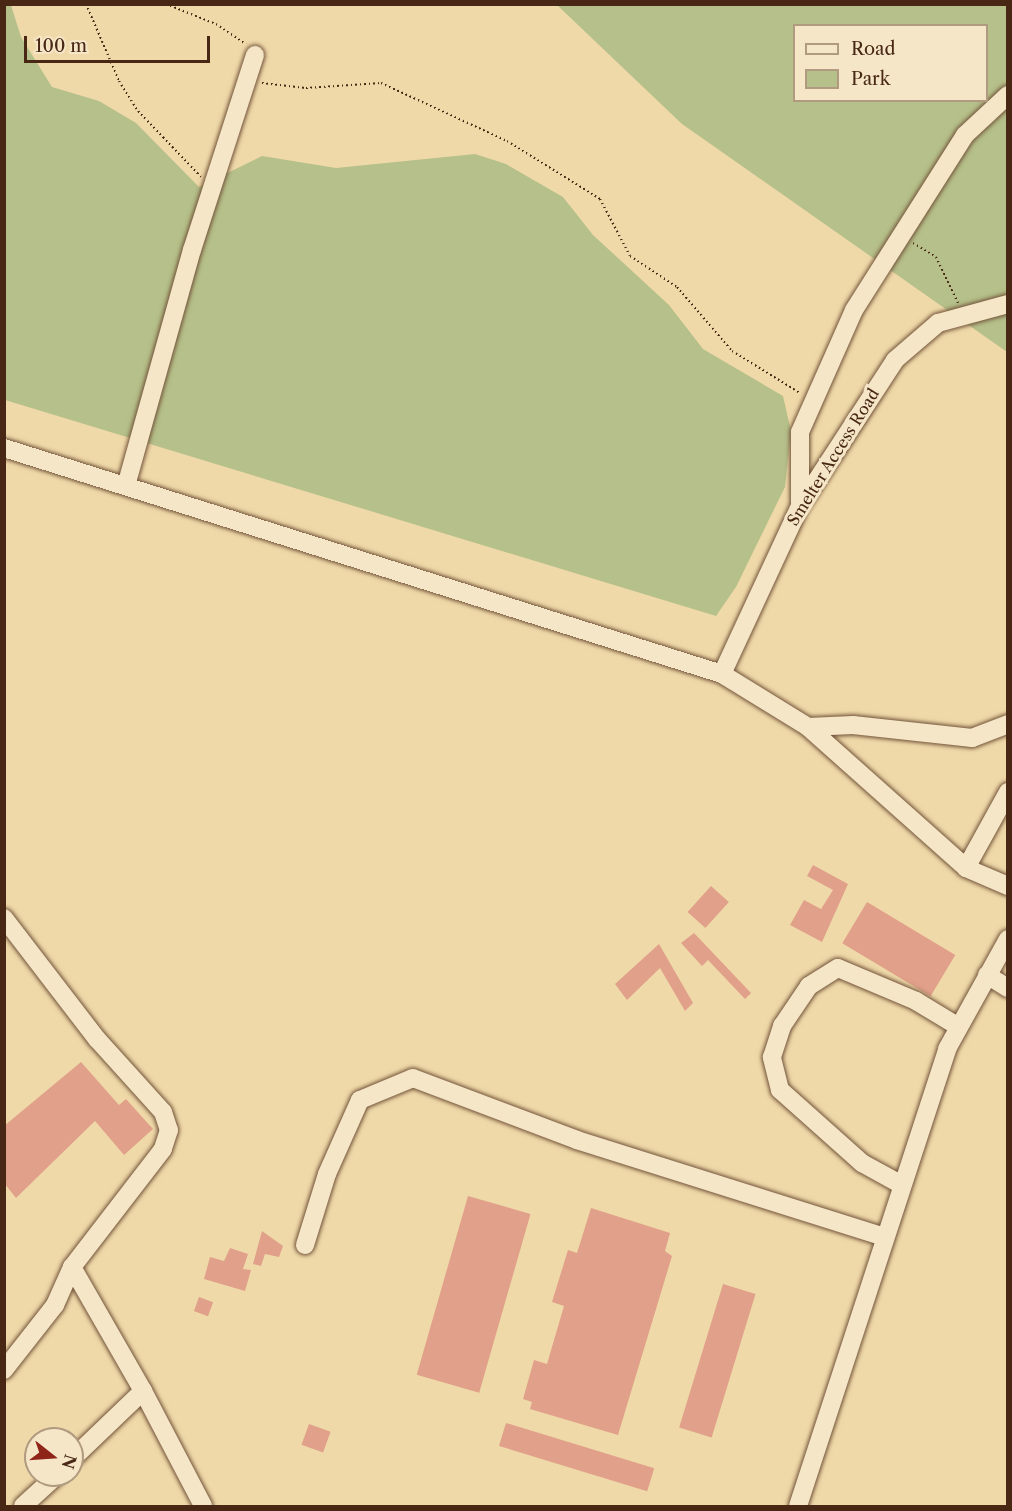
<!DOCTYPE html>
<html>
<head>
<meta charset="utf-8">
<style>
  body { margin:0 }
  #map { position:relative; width:1012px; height:1511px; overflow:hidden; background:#f0d9a9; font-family:"Libre Caslon Text",serif }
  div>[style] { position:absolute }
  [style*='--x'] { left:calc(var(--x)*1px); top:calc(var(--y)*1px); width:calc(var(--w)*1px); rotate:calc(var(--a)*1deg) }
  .green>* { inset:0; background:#b6c08a }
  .building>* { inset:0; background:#e0a089; transform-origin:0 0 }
  .path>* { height:2px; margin-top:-1px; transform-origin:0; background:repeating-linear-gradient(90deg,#482815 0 1.5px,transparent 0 4.5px) }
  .roads { filter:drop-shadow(0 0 2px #72543a) drop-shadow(0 0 2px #72543a) }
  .minor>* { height:18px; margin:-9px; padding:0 9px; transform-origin:9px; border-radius:9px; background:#f5e6c7 }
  span { translate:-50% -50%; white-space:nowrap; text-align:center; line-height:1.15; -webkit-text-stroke:6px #f5e6c7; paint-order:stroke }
  .street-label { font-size:16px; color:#482815 }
  .frame { position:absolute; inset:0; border:6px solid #482815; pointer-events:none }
  .legend { position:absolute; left:793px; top:24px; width:195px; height:78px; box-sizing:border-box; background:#f5e6c7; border:2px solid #b09a80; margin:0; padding:8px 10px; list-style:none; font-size:18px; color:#482815 }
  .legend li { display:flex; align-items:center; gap:12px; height:30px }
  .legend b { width:30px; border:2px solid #b09a80 }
  .north { position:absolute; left:24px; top:1427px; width:60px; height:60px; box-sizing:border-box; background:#f5e6c7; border:2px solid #b09a80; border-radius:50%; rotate:107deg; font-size:16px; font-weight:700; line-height:24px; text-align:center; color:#482815 }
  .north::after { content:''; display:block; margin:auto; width:21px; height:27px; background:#8f2418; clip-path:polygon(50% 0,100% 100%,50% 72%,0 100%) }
  .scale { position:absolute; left:24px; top:36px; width:186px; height:27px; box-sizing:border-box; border:3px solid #482815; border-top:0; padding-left:8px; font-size:18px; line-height:21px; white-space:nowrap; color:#482815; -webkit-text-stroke:4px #f5e6c7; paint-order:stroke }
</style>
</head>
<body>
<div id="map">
  <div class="green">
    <i style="clip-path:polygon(4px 5px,11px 5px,21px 37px,52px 87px,99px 101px,136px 123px,199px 187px,262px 156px,336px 168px,475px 154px,506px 164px,563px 197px,593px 235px,669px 305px,703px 349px,783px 396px,791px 431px,785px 487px,736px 587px,716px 616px,5px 400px)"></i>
    <i style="clip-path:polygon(evenodd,557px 5px,1007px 5px,1007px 352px,682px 124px,557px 5px,794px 26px,986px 26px,986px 100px,794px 100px,794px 26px)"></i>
  </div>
  <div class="building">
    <i style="clip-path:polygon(813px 865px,848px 884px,822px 942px,790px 925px,804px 900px,821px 909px,833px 890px,807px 876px)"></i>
    <i style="left:711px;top:886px;width:24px;height:35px;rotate:42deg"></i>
    <i style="left:867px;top:902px;width:103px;height:48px;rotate:31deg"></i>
    <i style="clip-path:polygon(694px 933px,751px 993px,745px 999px,708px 960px,702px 966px,681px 943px)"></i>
    <i style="clip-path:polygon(659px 944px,693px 1003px,685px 1011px,660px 968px,627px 1000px,615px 984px)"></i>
    <i style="clip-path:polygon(81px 1062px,119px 1105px,126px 1099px,153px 1129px,124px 1155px,95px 1121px,16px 1198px,4px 1183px,4px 1126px)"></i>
    <i style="left:468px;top:1196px;width:65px;height:186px;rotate:16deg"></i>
    <i style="clip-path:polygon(591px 1208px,670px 1233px,665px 1251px,672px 1256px,618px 1435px,530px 1409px,532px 1402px,523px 1399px,534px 1360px,547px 1364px,564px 1306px,552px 1302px,568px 1250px,577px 1253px)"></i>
    <i style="clip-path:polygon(262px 1231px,283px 1246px,279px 1257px,265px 1254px,261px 1266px,253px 1264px)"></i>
    <i style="clip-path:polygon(230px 1248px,248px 1254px,243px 1269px,251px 1270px,245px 1291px,204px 1279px,210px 1257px,224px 1261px)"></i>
    <i style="left:723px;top:1284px;width:34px;height:150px;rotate:17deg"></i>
    <i style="left:199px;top:1297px;width:15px;height:15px;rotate:20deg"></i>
    <i style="left:506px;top:1423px;width:155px;height:24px;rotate:17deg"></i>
    <i style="left:309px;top:1424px;width:23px;height:22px;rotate:20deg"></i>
  </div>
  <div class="path">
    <i style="--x:86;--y:4;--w:84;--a:66.8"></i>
    <i style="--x:119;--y:81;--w:36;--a:58"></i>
    <i style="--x:138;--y:111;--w:91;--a:46.3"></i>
    <i style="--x:166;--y:4;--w:54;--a:21.8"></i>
    <i style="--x:216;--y:24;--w:36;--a:34"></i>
    <i style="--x:262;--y:83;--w:44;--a:6.5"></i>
    <i style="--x:306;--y:88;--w:75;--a:-3.8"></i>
    <i style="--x:381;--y:83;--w:139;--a:24.7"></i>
    <i style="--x:507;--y:141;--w:110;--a:31.9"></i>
    <i style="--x:600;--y:199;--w:64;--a:62.2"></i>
    <i style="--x:630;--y:256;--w:56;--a:33.4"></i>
    <i style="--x:677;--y:287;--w:84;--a:49.3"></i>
    <i style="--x:732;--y:351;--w:80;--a:31.7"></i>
    <i style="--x:913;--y:243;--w:27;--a:31"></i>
    <i style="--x:936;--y:257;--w:51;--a:64.4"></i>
  </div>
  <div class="roads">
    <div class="minor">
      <i style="--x:4;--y:448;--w:753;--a:17.47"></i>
      <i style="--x:722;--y:674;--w:101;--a:31.6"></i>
      <i style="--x:808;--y:727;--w:212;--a:41.7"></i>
      <i style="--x:966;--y:868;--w:46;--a:23.2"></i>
      <i style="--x:126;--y:486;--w:245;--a:-74.4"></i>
      <i style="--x:192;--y:250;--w:205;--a:-72.1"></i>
      <i style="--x:800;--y:506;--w:74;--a:-90"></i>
      <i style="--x:800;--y:432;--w:133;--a:-66.1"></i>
      <i style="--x:854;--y:310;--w:207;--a:-57.6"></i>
      <i style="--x:965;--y:135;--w:59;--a:-42.9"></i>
      <i style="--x:722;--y:674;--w:185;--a:-65.1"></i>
      <i style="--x:800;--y:506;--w:174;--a:-56.9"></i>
      <i style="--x:895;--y:360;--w:57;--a:-40.7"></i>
      <i style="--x:938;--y:323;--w:73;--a:-15.2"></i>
      <i style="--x:808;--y:727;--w:45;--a:-2.5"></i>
      <i style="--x:853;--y:725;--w:120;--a:6.2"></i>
      <i style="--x:972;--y:738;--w:39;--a:-21"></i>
      <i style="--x:966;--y:868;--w:87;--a:-61.1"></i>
      <i style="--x:4;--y:918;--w:153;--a:52.5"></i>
      <i style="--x:97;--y:1039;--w:98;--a:47.9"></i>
      <i style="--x:163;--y:1112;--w:19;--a:72"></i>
      <i style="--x:169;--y:1130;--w:20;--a:108"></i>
      <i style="--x:163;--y:1149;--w:149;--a:127.6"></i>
      <i style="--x:987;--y:975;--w:25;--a:32"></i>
      <i style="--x:902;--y:1185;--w:46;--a:-151.2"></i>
      <i style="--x:862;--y:1163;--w:110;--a:-138.3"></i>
      <i style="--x:780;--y:1090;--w:34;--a:-104"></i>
      <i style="--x:772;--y:1057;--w:33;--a:-72"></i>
      <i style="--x:782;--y:1026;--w:48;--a:-56"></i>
      <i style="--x:809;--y:986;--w:34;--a:-32"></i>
      <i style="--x:838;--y:968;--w:85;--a:22.9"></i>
      <i style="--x:916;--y:1001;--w:50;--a:31.2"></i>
      <i style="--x:305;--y:1245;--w:74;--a:-72.8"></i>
      <i style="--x:327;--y:1174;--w:81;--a:-66"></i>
      <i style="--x:360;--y:1100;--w:57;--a:-22.5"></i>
      <i style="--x:413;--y:1078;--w:175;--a:20.7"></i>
      <i style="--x:577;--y:1140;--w:323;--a:17.5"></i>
      <i style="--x:4;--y:1370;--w:83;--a:-51.9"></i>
      <i style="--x:55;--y:1305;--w:42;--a:-65.9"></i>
      <i style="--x:72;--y:1267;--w:143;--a:60.2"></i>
      <i style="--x:143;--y:1391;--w:98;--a:136.2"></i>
      <i style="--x:143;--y:1391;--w:130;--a:62.4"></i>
      <i style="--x:23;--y:1506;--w:46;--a:-42.4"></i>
      <i style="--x:798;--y:1506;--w:481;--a:-71.9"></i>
      <i style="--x:947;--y:1049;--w:126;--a:-61"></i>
    </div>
  </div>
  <div class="street-label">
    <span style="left:833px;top:457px;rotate:-58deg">Smelter Access Road</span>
  </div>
  <div class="frame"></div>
  <ul class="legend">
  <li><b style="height:8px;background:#f5e6c7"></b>Road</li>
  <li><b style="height:16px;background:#b6c08a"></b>Park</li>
  </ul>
  <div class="north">N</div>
  <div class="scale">100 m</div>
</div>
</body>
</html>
